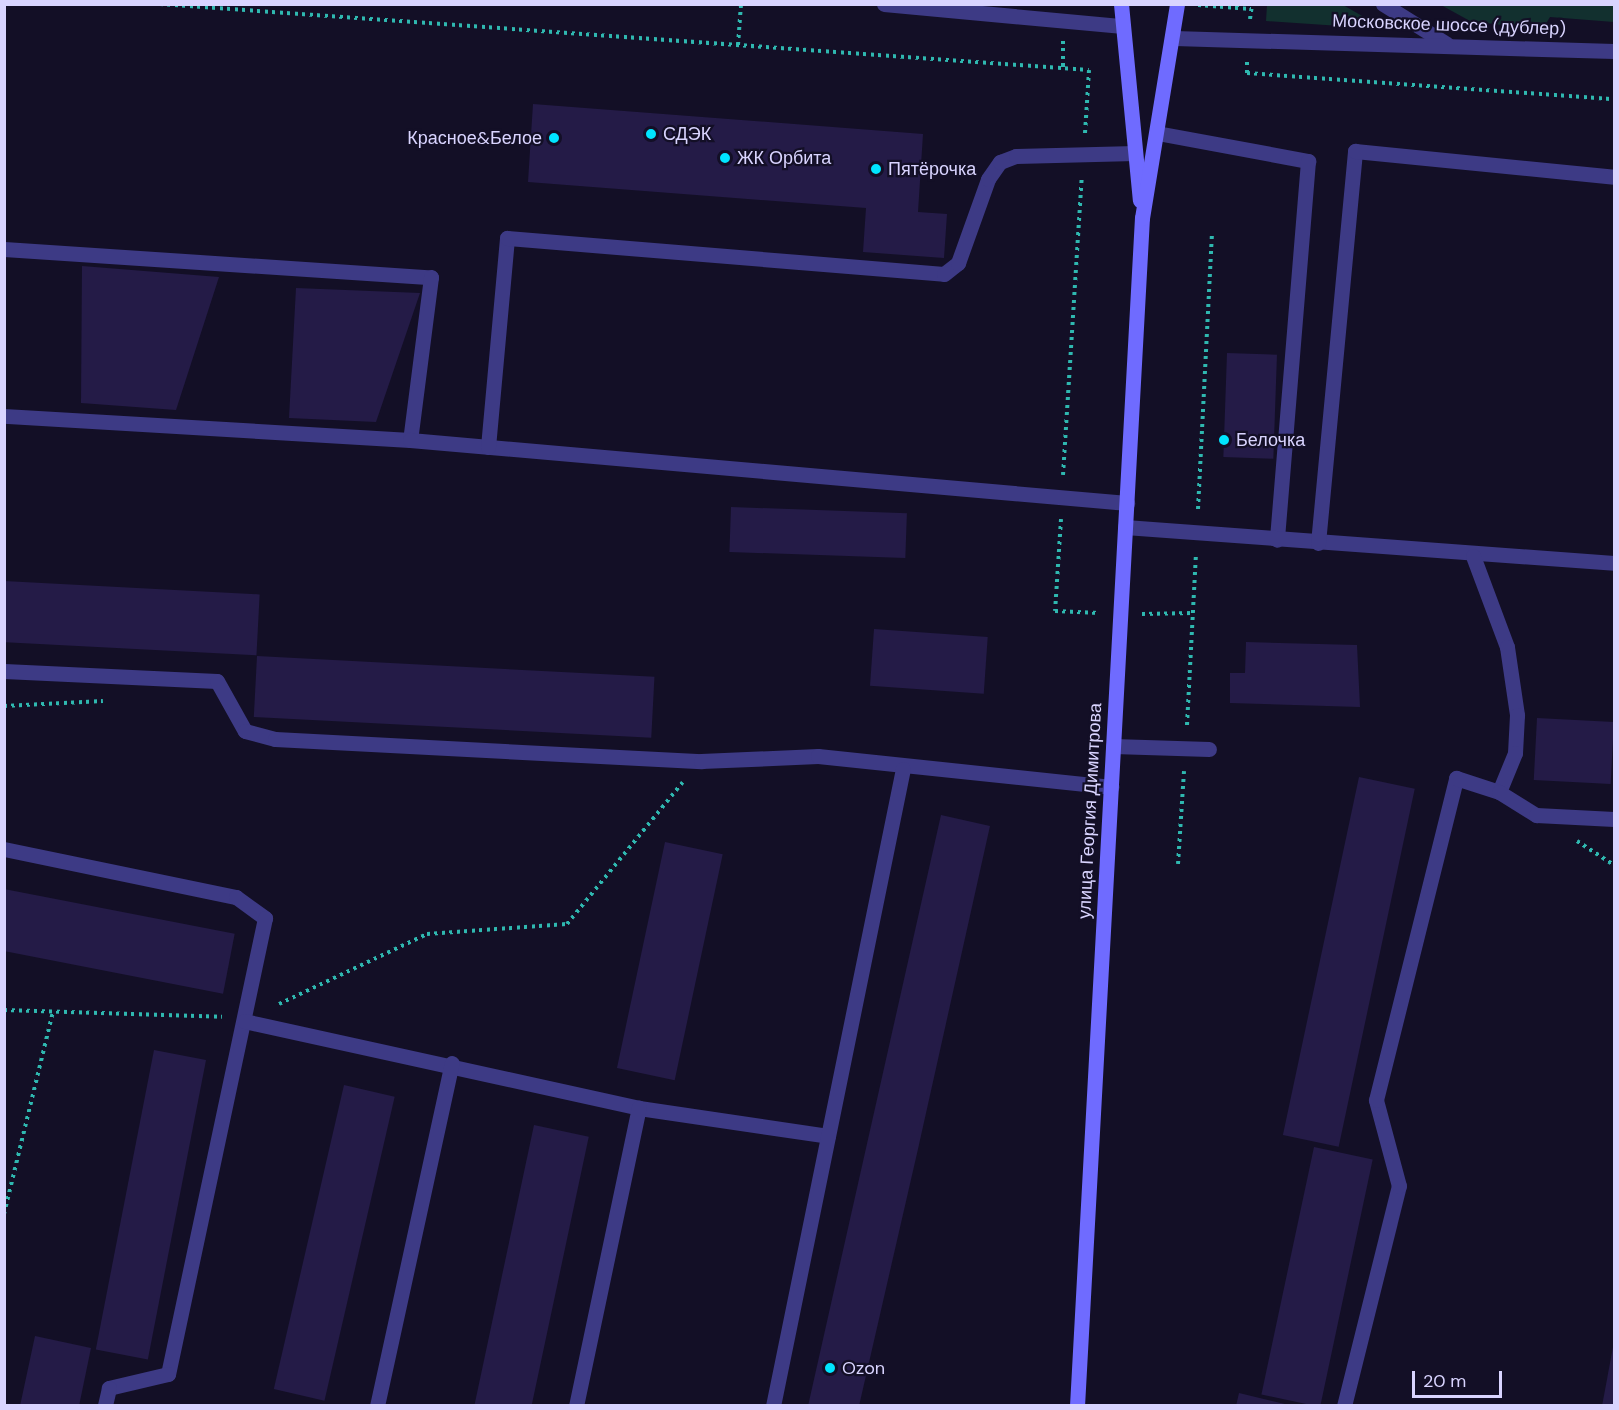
<!DOCTYPE html>
<html>
<head>
<meta charset="utf-8">
<style>
  body { margin:0 }
  #map { position:relative; width:1619px; height:1410px; overflow:hidden; background:#130f26; font-family:"DM Sans",sans-serif }
  div>[style] { position:absolute }
  [style*='--x'] { left:calc(var(--x)*1px); top:calc(var(--y)*1px); width:calc(var(--w)*1px); rotate:calc(var(--a)*1deg) }
  .green>* { inset:0; background:#12302f }
  .building>* { inset:0; background:#241b47; transform-origin:0 0 }
  .path>* { height:4px; margin-top:-2px; transform-origin:0; background:repeating-linear-gradient(90deg,#2fb8b0 0 3px,transparent 0 7.5px) }
  .lane>* { height:15px; margin:-7.5px; padding:0 7.5px; transform-origin:7.5px; border-radius:7.5px; background:#3d3a85 }
  .street>* { height:15px; margin:-7.5px; padding:0 7.5px; transform-origin:7.5px; border-radius:7.5px; background:#3d3a85 }
  .secondary>* { height:15px; margin:-7.5px; padding:0 7.5px; transform-origin:7.5px; border-radius:7.5px; background:#6f6bff }
  .dots>* { width:16px; height:16px; translate:-50% -50%; box-sizing:border-box; border:3px solid #130f26; border-radius:50% }
  span { translate:-50% -50%; white-space:nowrap; text-align:center; line-height:1.15; -webkit-text-stroke:4.5px #130f26; paint-order:stroke }
  .street-label { font-size:18px; color:#d9d4ff }
  .poi-label { font-size:18px; color:#d9d4ff }
  .left { translate:0 -50%; text-align:left }
  .right { translate:-100% -50%; text-align:right }
  .frame { position:absolute; inset:0; border:6px solid #d9d4ff; pointer-events:none }
  .scale { position:absolute; left:1412px; top:1371px; width:90px; height:27px; box-sizing:border-box; border:3px solid #d9d4ff; border-top:0; padding-left:8px; font-size:18px; line-height:21px; white-space:nowrap; color:#d9d4ff; -webkit-text-stroke:4px #130f26; paint-order:stroke }
</style>
</head>
<body>
<div id="map">
  <div class="green">
    <i style="clip-path:polygon(1267px 5px,1343px 5px,1385px 29px,1266px 21px)"></i>
    <i style="clip-path:polygon(1441px 5px,1614px 5px,1614px 22px,1550px 17px,1542px 30px,1470px 21px)"></i>
  </div>
  <div class="building">
    <i style="clip-path:polygon(533px 104px,923px 134px,918px 212px,947px 214px,944px 258px,863px 252px,866px 208px,528px 182px)"></i>
    <i style="clip-path:polygon(82px 266px,219px 277px,176px 410px,81px 403px)"></i>
    <i style="clip-path:polygon(296px 288px,420px 293px,376px 422px,289px 418px)"></i>
    <i style="left:1227px;top:353px;width:50px;height:104px;rotate:2deg"></i>
    <i style="left:731px;top:507px;width:176px;height:45px;rotate:2deg"></i>
    <i style="left:4px;top:581px;width:256px;height:61px;rotate:3deg"></i>
    <i style="left:874px;top:629px;width:114px;height:57px;rotate:4deg"></i>
    <i style="clip-path:polygon(1246px 642px,1357px 645px,1360px 707px,1230px 703px,1230px 673px,1245px 673px)"></i>
    <i style="left:257px;top:656px;width:398px;height:61px;rotate:3deg"></i>
    <i style="left:1537px;top:718px;width:77px;height:62px;rotate:3deg"></i>
    <i style="left:1359px;top:777px;width:57px;height:366px;rotate:12deg"></i>
    <i style="clip-path:polygon(941px 815px,990px 826px,918px 1149px,859px 1406px,808px 1406px)"></i>
    <i style="left:665px;top:842px;width:59px;height:231px;rotate:12deg"></i>
    <i style="left:4px;top:889px;width:235px;height:61px;rotate:11deg"></i>
    <i style="left:154px;top:1050px;width:53px;height:305px;rotate:11deg"></i>
    <i style="left:344px;top:1085px;width:52px;height:312px;rotate:13deg"></i>
    <i style="left:534px;top:1125px;width:56px;height:288px;rotate:12deg"></i>
    <i style="left:1314px;top:1147px;width:60px;height:253px;rotate:12deg"></i>
    <i style="clip-path:polygon(35px 1336px,91px 1348px,79px 1406px,20px 1406px)"></i>
    <i style="clip-path:polygon(1613px 1347px,1614px 1406px,1602px 1406px)"></i>
    <i style="clip-path:polygon(1239px 1393px,1289px 1405px,1289px 1406px,1236px 1406px)"></i>
  </div>
  <div class="path">
    <i style="--x:160;--y:4;--w:931;--a:4.06"></i>
    <i style="--x:1089;--y:70;--w:64;--a:93.6"></i>
    <i style="--x:1198;--y:5;--w:53;--a:4.3"></i>
    <i style="--x:1250;--y:19;--w:15;--a:-82"></i>
    <i style="--x:1063;--y:41;--w:27;--a:90"></i>
    <i style="--x:738;--y:45;--w:41;--a:-85.8"></i>
    <i style="--x:1247;--y:62;--w:11;--a:90"></i>
    <i style="--x:1247;--y:73;--w:368;--a:4.1"></i>
    <i style="--x:1063;--y:475;--w:299;--a:-86.4"></i>
    <i style="--x:1198;--y:509;--w:275;--a:-87.1"></i>
    <i style="--x:1061;--y:519;--w:92;--a:93.7"></i>
    <i style="--x:1055;--y:611;--w:44;--a:2.6"></i>
    <i style="--x:1142;--y:614;--w:51;--a:-1.1"></i>
    <i style="--x:4;--y:706;--w:99;--a:-2.9"></i>
    <i style="--x:1187;--y:725;--w:172;--a:-87"></i>
    <i style="--x:1577;--y:841;--w:44;--a:33"></i>
    <i style="--x:1178;--y:864;--w:93;--a:-86.3"></i>
    <i style="--x:279;--y:1004;--w:164;--a:-25.3"></i>
    <i style="--x:427;--y:934;--w:140;--a:-4.1"></i>
    <i style="--x:567;--y:924;--w:183;--a:-50.8"></i>
    <i style="--x:4;--y:1010;--w:218;--a:1.8"></i>
    <i style="--x:4;--y:1214;--w:209;--a:-76.4"></i>
  </div>
  <div class="lane">
    <i style="--x:1157;--y:133;--w:154;--a:10.5"></i>
    <i style="--x:1308;--y:161;--w:380;--a:94.7"></i>
    <i style="--x:4;--y:249;--w:428;--a:3.8"></i>
    <i style="--x:431;--y:277;--w:164;--a:97.3"></i>
    <i style="--x:410;--y:440;--w:407;--a:-176.6"></i>
    <i style="--x:410;--y:440;--w:720;--a:5.02"></i>
    <i style="--x:488;--y:447;--w:210;--a:-84.8"></i>
    <i style="--x:507;--y:238;--w:438;--a:4.7"></i>
    <i style="--x:944;--y:274;--w:18;--a:-38"></i>
    <i style="--x:958;--y:263;--w:89;--a:-70.3"></i>
    <i style="--x:988;--y:179;--w:21;--a:-55"></i>
    <i style="--x:1000;--y:162;--w:17;--a:-21"></i>
    <i style="--x:1016;--y:156;--w:119;--a:-1.4"></i>
    <i style="--x:1125;--y:527;--w:490;--a:4.2"></i>
    <i style="--x:1318;--y:543;--w:394;--a:-84.6"></i>
    <i style="--x:1355;--y:151;--w:260;--a:5.7"></i>
    <i style="--x:1473;--y:556;--w:97;--a:69.5"></i>
    <i style="--x:1507;--y:647;--w:69;--a:81.6"></i>
    <i style="--x:1517;--y:715;--w:38;--a:93"></i>
    <i style="--x:1515;--y:753;--w:42;--a:112.3"></i>
    <i style="--x:4;--y:671;--w:213;--a:2.7"></i>
    <i style="--x:217;--y:681;--w:57;--a:60.8"></i>
    <i style="--x:245;--y:731;--w:31;--a:15"></i>
    <i style="--x:275;--y:739;--w:427;--a:3"></i>
    <i style="--x:701;--y:761;--w:117;--a:-2.4"></i>
    <i style="--x:818;--y:756;--w:295;--a:6"></i>
    <i style="--x:1113;--y:746;--w:96;--a:1.8"></i>
    <i style="--x:4;--y:849;--w:237;--a:11.7"></i>
    <i style="--x:236;--y:897;--w:36;--a:36"></i>
    <i style="--x:265;--y:918;--w:466;--a:102"></i>
    <i style="--x:168;--y:1374;--w:61;--a:166.7"></i>
    <i style="--x:109;--y:1388;--w:18;--a:103"></i>
    <i style="--x:244;--y:1021;--w:404;--a:12.4"></i>
    <i style="--x:639;--y:1108;--w:191;--a:8.4"></i>
    <i style="--x:377;--y:1406;--w:351;--a:-77.7"></i>
    <i style="--x:576;--y:1406;--w:305;--a:-78.1"></i>
    <i style="--x:773;--y:1406;--w:650;--a:-78.47"></i>
    <i style="--x:1344;--y:1406;--w:227;--a:-76"></i>
    <i style="--x:1399;--y:1186;--w:89;--a:-105"></i>
    <i style="--x:1376;--y:1100;--w:332;--a:-76"></i>
    <i style="--x:1456;--y:778;--w:45;--a:18"></i>
    <i style="--x:1499;--y:792;--w:44;--a:31.9"></i>
    <i style="--x:1536;--y:815;--w:78;--a:2.9"></i>
  </div>
  <div class="street">
    <i style="--x:884;--y:4;--w:237;--a:5.3"></i>
    <i style="--x:1383;--y:4;--w:75;--a:32"></i>
    <i style="--x:1174;--y:38;--w:440;--a:1.7"></i>
  </div>
  <div class="secondary">
    <i style="--x:1121;--y:4;--w:197;--a:84.5"></i>
    <i style="--x:1077;--y:1406;--w:1190;--a:-86.87"></i>
    <i style="--x:1142;--y:218;--w:217;--a:-80.7"></i>
  </div>
  <div class="dots">
    <i style="left:651px;top:134px;background:#00e5ff"></i>
    <i style="left:554px;top:138px;background:#00e5ff"></i>
    <i style="left:725px;top:158px;background:#00e5ff"></i>
    <i style="left:876px;top:169px;background:#00e5ff"></i>
    <i style="left:1224px;top:440px;background:#00e5ff"></i>
    <i style="left:830px;top:1368px;background:#00e5ff"></i>
  </div>
  <div class="street-label">
    <span style="left:1449px;top:25px;rotate:2deg">Московское шоссе (дублер)</span>
    <span style="left:1090px;top:811px;rotate:-87deg">улица Георгия Димитрова</span>
  </div>
  <div class="poi-label">
    <span class="left" style="left:663px;top:134px">СДЭК</span>
    <span class="right" style="left:542px;top:138px">Красное&amp;Белое</span>
    <span class="left" style="left:737px;top:158px">ЖК Орбита</span>
    <span class="left" style="left:888px;top:169px">Пятёрочка</span>
    <span class="left" style="left:1236px;top:440px">Белочка</span>
    <span class="left" style="left:842px;top:1368px">Ozon</span>
  </div>
  <div class="frame"></div>
  <div class="scale">20 m</div>
</div>
</body>
</html>
